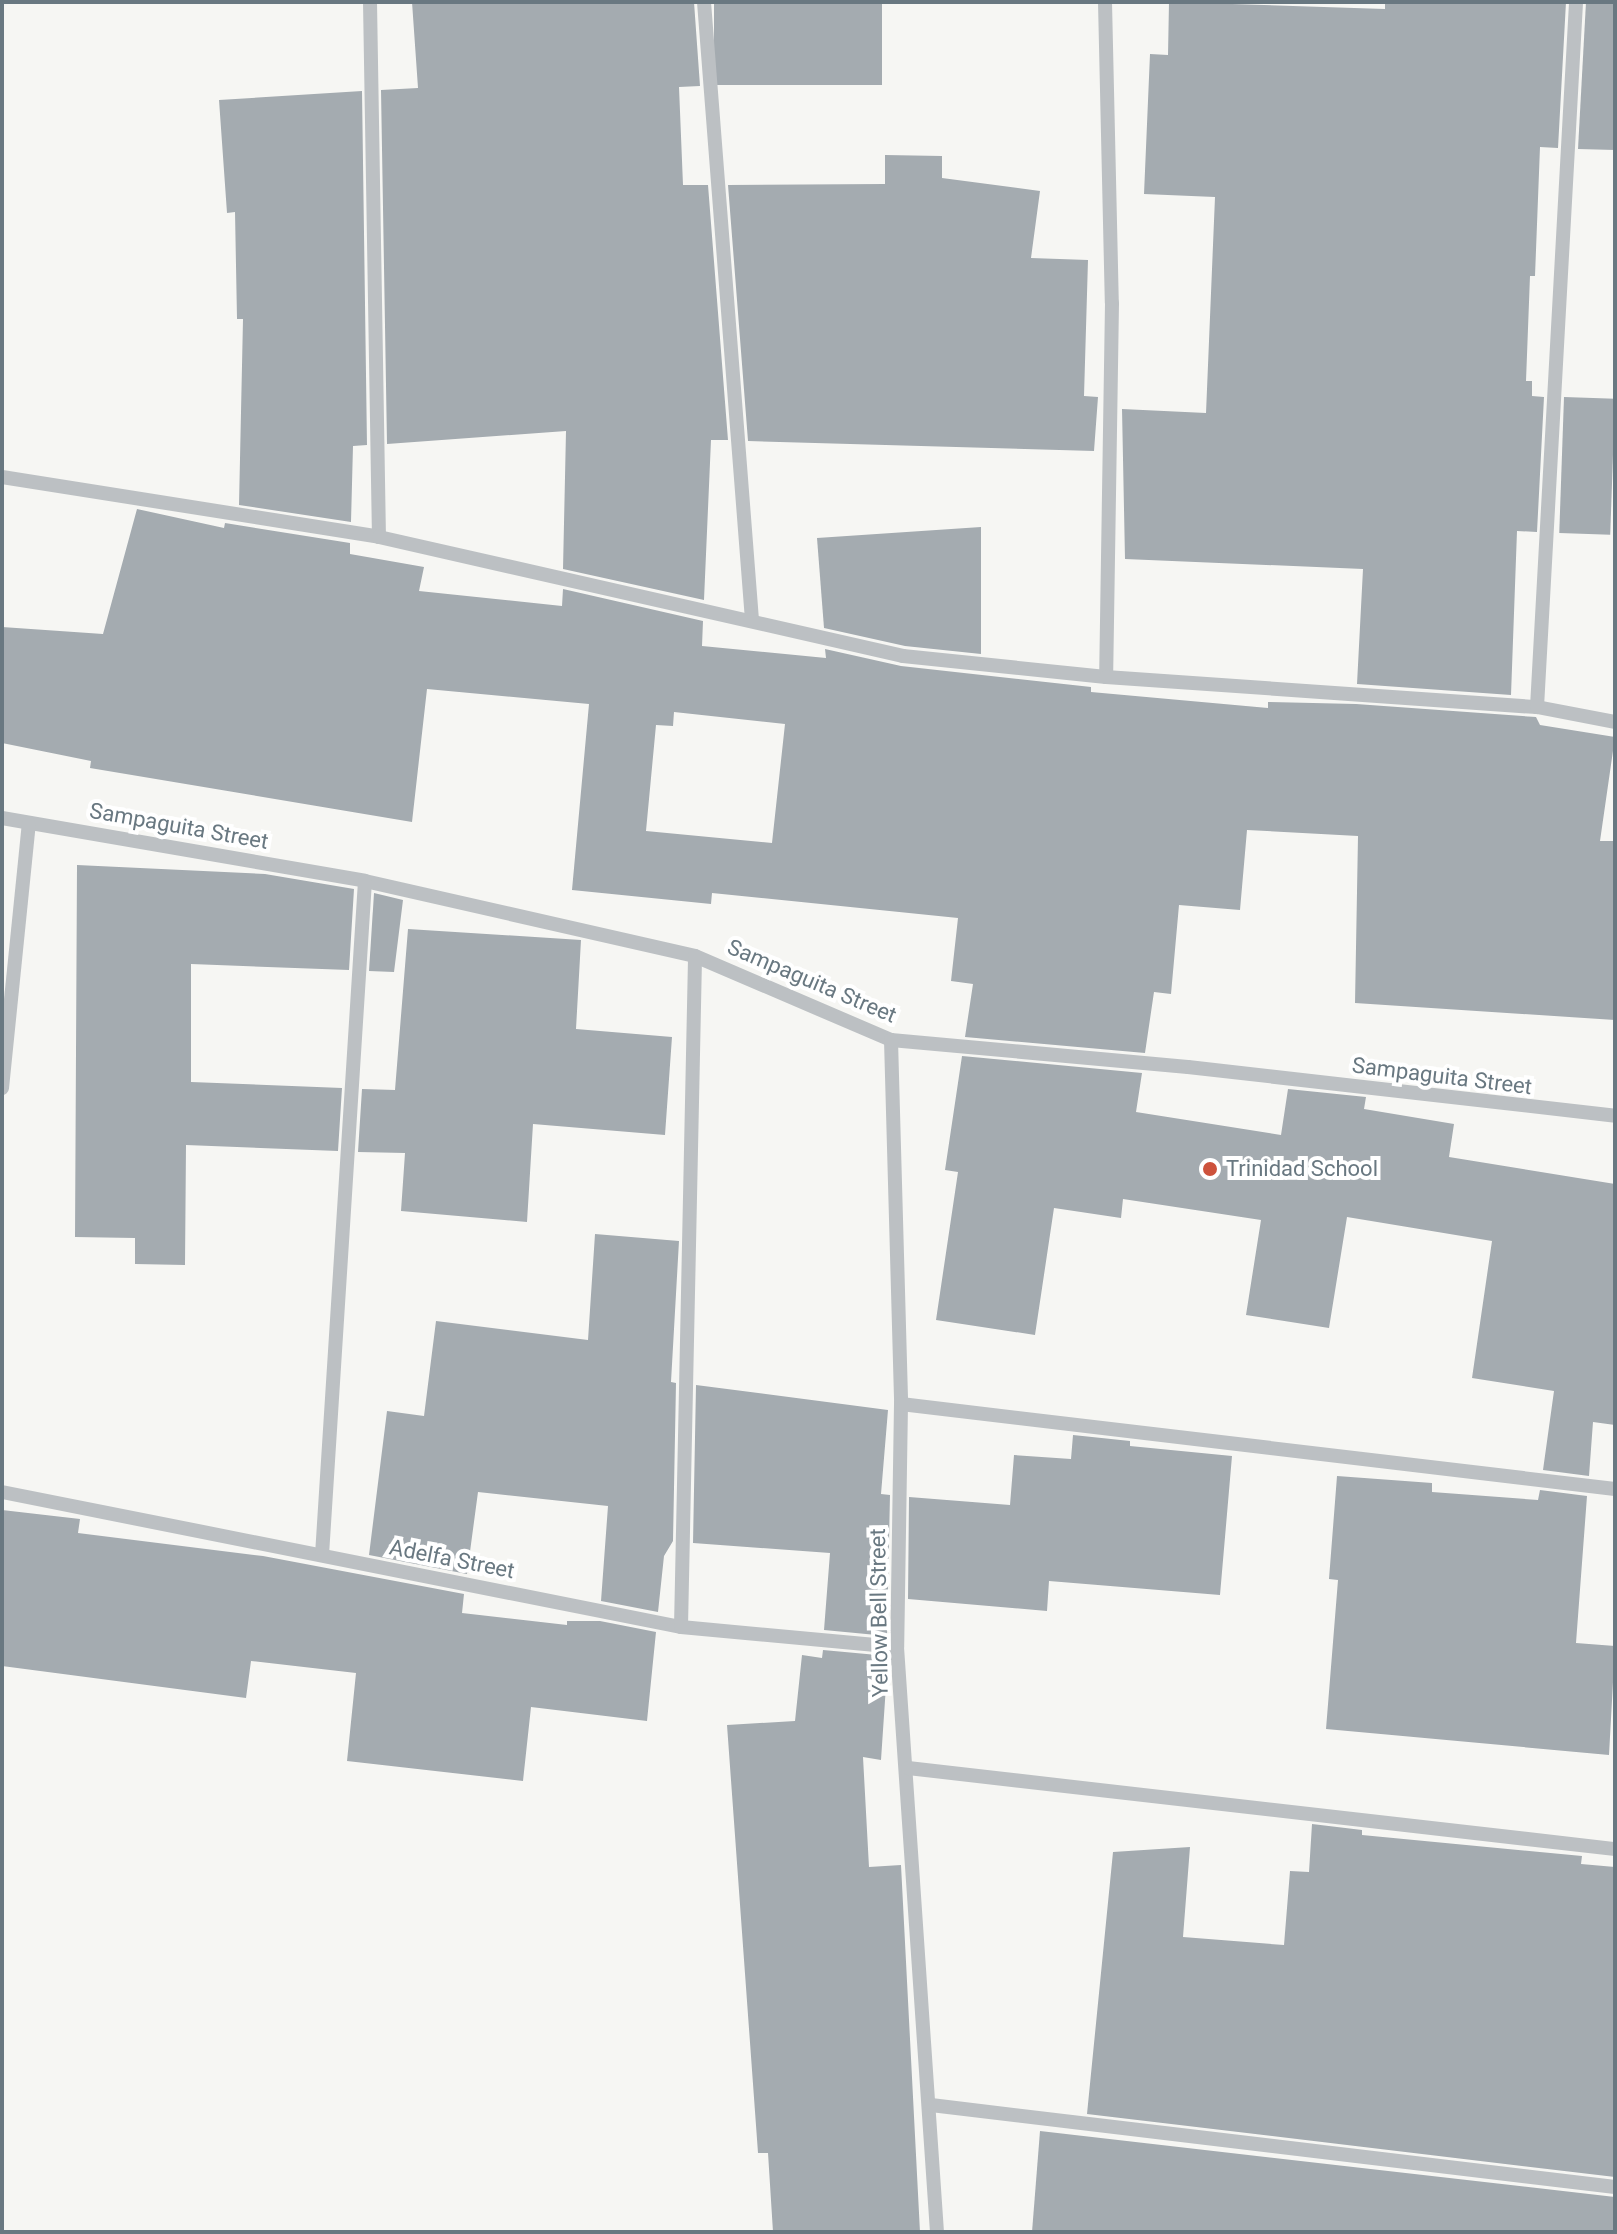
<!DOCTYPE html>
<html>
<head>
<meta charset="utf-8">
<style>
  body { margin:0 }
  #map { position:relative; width:1617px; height:2234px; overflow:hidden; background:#f6f6f3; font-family:Roboto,sans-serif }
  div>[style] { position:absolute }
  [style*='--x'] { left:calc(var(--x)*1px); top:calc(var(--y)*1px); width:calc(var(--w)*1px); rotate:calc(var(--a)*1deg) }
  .building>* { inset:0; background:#a4abb0; transform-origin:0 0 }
  .minor>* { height:14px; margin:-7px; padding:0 7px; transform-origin:7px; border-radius:7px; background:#bcc0c3 }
  .dots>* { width:22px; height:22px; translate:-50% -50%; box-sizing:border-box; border:4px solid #fff; border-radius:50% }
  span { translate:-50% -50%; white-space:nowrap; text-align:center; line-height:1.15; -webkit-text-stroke:8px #fff; paint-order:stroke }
  .street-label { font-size:22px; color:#697881 }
  .poi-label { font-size:22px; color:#697881 }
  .left { translate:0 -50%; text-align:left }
  .frame { position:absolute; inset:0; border:4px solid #697881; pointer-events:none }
</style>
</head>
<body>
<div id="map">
  <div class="building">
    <i style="clip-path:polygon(412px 2px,694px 2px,700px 86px,679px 87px,683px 185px,708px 185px,728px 440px,711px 440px,704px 600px,563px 569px,566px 431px,387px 444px,381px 90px,418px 88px)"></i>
    <i style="left:714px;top:2px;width:168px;height:83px"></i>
    <i style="clip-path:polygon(1169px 2px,1385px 9px,1385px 2px,1566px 2px,1558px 148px,1540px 147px,1535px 276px,1530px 276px,1526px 381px,1532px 381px,1532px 396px,1544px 397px,1537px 532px,1517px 531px,1511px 695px,1357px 684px,1363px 569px,1125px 559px,1122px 409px,1206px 413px,1215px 197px,1144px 194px,1150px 54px,1168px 55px)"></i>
    <i style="clip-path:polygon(1586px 2px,1615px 2px,1615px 150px,1578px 149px)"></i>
    <i style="clip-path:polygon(362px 91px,367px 445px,353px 446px,351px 522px,239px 505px,243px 319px,237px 319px,235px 212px,227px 213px,219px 100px)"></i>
    <i style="clip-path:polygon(885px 155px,942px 156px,942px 178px,1040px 191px,1031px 258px,1088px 260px,1084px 396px,1098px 397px,1094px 451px,748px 441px,728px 185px,885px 184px)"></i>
    <i style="left:1564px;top:397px;width:51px;height:136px;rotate:2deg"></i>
    <i style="clip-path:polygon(evenodd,137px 509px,224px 528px,225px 523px,350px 543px,350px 554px,424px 567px,419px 591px,562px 606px,563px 589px,703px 621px,702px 646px,826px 658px,825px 649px,901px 666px,1091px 687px,1091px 692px,1268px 708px,1268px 702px,1356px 704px,1536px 717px,1540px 725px,1615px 737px,1600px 841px,1615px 841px,1615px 1020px,1355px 1003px,1358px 836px,1247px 830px,1240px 910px,1179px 905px,1171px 994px,1154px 992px,1145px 1053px,965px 1037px,973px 984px,951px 981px,958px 918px,712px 893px,711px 904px,572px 890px,589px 704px,427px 689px,412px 822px,90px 768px,91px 761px,2px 743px,2px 627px,103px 634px,137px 509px,674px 712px,785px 724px,772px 843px,646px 831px,656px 725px,673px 726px,674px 712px)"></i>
    <i style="clip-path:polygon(981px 527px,981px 654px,905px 646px,824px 628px,817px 538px)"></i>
    <i style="clip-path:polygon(77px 865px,265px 874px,354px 889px,349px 970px,191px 964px,191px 1082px,342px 1088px,338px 1151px,186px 1145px,185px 1265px,135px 1264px,135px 1238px,75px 1237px)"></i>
    <i style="clip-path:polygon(374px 893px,403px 900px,394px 972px,369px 971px)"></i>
    <i style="clip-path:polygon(408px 929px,581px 940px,576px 1029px,672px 1037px,665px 1135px,533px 1124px,527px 1222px,401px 1211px,405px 1153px,358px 1152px,362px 1089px,395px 1090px)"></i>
    <i style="clip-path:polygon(962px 1056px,1142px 1073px,1136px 1112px,1281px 1135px,1288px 1089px,1366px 1097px,1364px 1109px,1454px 1124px,1449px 1157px,1615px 1184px,1615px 1425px,1593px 1422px,1589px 1476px,1543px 1470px,1554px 1391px,1472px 1378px,1492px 1241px,1347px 1217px,1329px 1328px,1246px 1315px,1261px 1220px,1123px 1199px,1121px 1218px,1054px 1208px,1035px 1335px,936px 1320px,958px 1172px,945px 1170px)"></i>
    <i style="clip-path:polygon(595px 1234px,679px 1241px,671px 1382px,676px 1383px,673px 1541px,664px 1556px,658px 1612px,601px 1601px,608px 1506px,478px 1492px,467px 1574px,369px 1555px,387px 1411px,424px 1416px,436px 1321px,588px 1340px)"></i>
    <i style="clip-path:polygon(696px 1385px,888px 1410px,881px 1494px,890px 1495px,887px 1636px,824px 1630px,830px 1553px,693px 1543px)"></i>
    <i style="clip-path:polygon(1073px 1435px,1130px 1441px,1130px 1446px,1232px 1456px,1220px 1595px,1049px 1581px,1047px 1611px,908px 1599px,909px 1497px,1010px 1505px,1014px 1455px,1071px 1459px)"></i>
    <i style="clip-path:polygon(1337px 1476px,1432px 1483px,1432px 1492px,1538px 1500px,1540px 1490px,1587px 1496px,1576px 1643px,1615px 1646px,1609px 1755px,1326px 1729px,1338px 1580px,1329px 1579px)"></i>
    <i style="clip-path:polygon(2px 1510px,80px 1519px,78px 1533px,263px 1556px,464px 1594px,462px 1613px,567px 1625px,567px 1621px,600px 1621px,656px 1632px,647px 1721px,531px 1707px,523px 1781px,347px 1761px,356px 1673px,251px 1661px,246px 1698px,2px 1666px)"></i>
    <i style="clip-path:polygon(823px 1650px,888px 1656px,881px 1760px,863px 1757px,869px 1867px,901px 1865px,920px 2232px,773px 2232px,768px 2153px,758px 2153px,727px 1725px,795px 1721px,802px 1655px,822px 1658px)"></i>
    <i style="clip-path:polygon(1312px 1824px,1362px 1830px,1362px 1835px,1582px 1856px,1581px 1864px,1615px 1867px,1615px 2177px,1087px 2114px,1113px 1852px,1190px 1847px,1183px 1937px,1284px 1945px,1290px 1871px,1309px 1872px)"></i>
    <i style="clip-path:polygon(1040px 2131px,1615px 2197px,1615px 2232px,1032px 2232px)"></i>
  </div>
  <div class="minor">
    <i style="--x:370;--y:2;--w:535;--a:89.04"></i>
    <i style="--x:704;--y:2;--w:620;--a:85.56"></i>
    <i style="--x:1105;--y:2;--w:301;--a:88.7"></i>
    <i style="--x:1112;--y:303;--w:374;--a:90.9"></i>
    <i style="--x:2;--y:477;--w:382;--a:9"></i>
    <i style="--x:379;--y:537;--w:537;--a:12.79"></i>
    <i style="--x:903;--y:656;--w:204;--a:5.9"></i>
    <i style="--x:1106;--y:677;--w:432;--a:4"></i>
    <i style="--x:1537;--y:707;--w:79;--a:10.9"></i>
    <i style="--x:1537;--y:707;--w:706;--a:-86.83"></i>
    <i style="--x:2;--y:818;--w:368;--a:9.8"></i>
    <i style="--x:365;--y:881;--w:338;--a:12.8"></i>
    <i style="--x:695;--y:956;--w:213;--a:23.2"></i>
    <i style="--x:891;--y:1040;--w:298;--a:5.2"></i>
    <i style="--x:1188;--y:1067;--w:430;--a:6.5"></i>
    <i style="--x:891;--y:1040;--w:364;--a:88.4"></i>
    <i style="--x:901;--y:1404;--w:243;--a:90.9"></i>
    <i style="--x:897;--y:1647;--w:586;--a:86.09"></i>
    <i style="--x:2;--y:1088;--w:266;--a:-84.2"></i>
    <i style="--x:901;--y:1404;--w:719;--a:6.79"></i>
    <i style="--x:2;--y:1492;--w:692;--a:11.25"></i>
    <i style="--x:681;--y:1627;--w:217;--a:5.3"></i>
    <i style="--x:322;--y:1555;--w:675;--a:-86.35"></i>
    <i style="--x:681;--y:1627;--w:671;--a:-88.8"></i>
    <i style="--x:908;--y:1768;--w:712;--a:6.54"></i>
    <i style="--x:931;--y:2105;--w:689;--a:6.84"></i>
  </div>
  <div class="dots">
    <i style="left:1210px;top:1169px;background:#cd523c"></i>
  </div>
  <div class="street-label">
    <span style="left:179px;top:826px;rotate:10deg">Sampaguita Street</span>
    <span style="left:812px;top:981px;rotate:23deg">Sampaguita Street</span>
    <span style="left:1442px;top:1076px;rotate:7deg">Sampaguita Street</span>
    <span style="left:452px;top:1559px;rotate:11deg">Adelfa Street</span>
    <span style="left:879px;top:1613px;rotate:-91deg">Yellow Bell Street</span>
  </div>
  <div class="poi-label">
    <span class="left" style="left:1226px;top:1169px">Trinidad School</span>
  </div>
  <div class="frame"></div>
</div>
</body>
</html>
